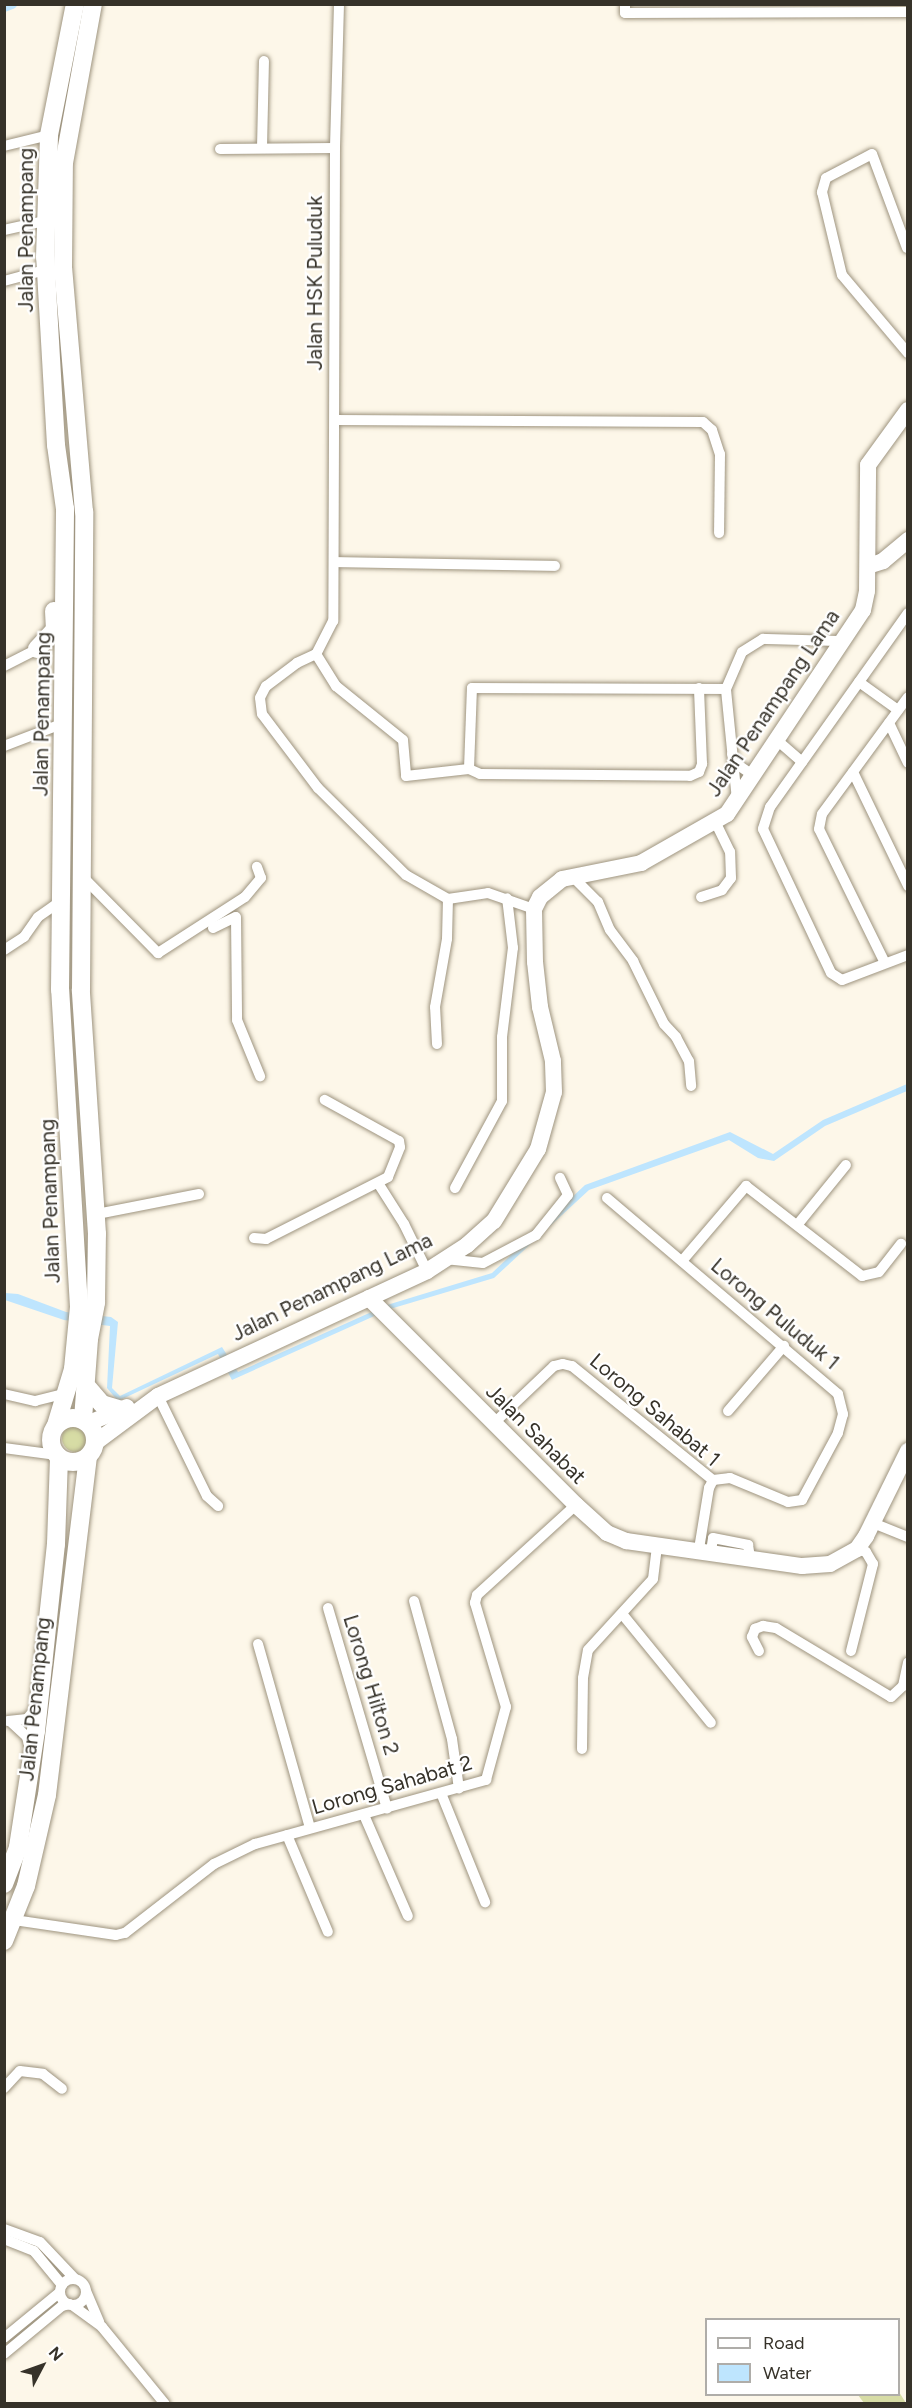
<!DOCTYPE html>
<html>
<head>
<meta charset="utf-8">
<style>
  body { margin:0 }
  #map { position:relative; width:912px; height:2408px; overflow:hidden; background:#fdf7e9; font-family:Figtree,sans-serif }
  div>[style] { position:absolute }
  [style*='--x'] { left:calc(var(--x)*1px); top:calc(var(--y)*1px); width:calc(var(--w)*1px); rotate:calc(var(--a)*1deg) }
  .green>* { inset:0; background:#d7dca5 }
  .round { border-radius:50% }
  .water>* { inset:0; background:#bee5fe }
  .canal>* { height:10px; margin:-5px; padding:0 5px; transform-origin:5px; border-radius:5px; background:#bee5fe }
  .roads { filter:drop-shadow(0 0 2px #9e947f) drop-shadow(0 0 2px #9e947f) }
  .street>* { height:10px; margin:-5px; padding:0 5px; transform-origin:5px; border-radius:5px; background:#fff }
  .street>.ring { margin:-5px; padding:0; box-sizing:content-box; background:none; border:10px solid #fff; border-radius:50% }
  .secondary>* { height:16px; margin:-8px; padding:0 8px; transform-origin:8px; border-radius:8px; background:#fff }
  .primary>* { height:18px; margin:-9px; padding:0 9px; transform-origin:9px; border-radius:9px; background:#fff }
  .primary>.ring { margin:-9px; padding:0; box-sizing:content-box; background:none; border:18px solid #fff; border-radius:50% }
  span { translate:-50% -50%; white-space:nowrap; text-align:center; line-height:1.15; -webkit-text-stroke:4.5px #fff; paint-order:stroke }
  .street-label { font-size:21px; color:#363229 }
  .frame { position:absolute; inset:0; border:6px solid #363229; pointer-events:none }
  .legend { position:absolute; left:705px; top:2318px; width:195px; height:78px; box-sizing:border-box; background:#fff; border:2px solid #afada9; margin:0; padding:8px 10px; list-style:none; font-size:18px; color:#363229 }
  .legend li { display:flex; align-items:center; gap:12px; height:30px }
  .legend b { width:30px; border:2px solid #afada9 }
  .north { position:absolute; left:12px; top:2336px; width:60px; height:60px; -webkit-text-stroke:4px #fff; paint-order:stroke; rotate:49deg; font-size:16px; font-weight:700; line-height:24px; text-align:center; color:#363229 }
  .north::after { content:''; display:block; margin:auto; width:21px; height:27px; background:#363229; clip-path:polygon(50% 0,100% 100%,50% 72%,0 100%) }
</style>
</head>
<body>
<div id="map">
  <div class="green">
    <i class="round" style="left:62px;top:1424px;width:28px;height:28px"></i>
    <i style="clip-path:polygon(899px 2392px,906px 2403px,864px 2403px,858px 2395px)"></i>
  </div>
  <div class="water">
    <i style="clip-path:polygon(907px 1084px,907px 1091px,825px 1126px,774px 1161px,758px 1158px,729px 1140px,589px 1190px,494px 1278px,390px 1309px,232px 1380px,218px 1354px,118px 1401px,107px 1388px,110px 1326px,64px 1320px,5px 1300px,5px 1293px,18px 1294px,66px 1312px,111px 1317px,118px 1322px,112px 1388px,120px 1396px,222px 1347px,238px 1372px,387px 1305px,492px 1273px,585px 1185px,730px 1132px,773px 1154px,823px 1120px)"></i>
  </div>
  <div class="canal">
    <i style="--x:4;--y:7;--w:9;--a:-21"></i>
  </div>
  <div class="roads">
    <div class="street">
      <i style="--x:339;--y:4;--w:144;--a:91.6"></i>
      <i style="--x:335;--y:148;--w:473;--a:90.2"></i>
      <i style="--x:333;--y:621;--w:37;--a:117"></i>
      <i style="--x:316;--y:654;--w:21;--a:155"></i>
      <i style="--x:297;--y:663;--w:39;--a:143"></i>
      <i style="--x:266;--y:686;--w:13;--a:117"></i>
      <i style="--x:260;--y:698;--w:16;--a:83"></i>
      <i style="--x:262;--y:714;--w:93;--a:52.9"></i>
      <i style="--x:318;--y:788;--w:124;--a:44.7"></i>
      <i style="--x:406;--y:875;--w:48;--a:29.7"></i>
      <i style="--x:448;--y:899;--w:40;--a:-8.5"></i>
      <i style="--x:488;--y:893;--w:49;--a:19.2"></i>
      <i style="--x:625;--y:4;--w:9;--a:90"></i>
      <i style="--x:625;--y:13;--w:283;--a:-0.2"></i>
      <i style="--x:4;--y:146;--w:46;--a:-13.7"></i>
      <i style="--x:262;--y:148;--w:87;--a:-88.7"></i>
      <i style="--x:220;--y:149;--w:115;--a:-0.5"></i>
      <i style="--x:4;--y:230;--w:42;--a:-12.4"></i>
      <i style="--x:907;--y:248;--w:100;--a:-110.4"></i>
      <i style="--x:872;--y:154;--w:52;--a:152.4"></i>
      <i style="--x:826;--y:178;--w:15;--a:106"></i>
      <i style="--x:822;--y:192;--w:85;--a:76.5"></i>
      <i style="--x:842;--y:275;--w:102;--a:49.8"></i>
      <i style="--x:4;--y:281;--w:42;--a:-15"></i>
      <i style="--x:335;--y:420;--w:368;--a:0.3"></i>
      <i style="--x:703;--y:422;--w:12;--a:42"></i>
      <i style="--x:712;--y:430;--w:25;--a:72"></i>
      <i style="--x:720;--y:454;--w:79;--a:90.7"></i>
      <i style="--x:336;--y:562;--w:219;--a:1"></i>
      <i style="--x:908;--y:613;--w:238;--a:125.4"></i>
      <i style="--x:770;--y:807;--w:23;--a:108"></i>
      <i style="--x:763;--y:829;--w:159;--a:64.7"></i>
      <i style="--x:831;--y:973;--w:13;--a:32"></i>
      <i style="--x:842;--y:980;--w:71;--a:-20.7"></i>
      <i style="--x:316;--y:654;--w:38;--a:58"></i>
      <i style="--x:336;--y:686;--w:86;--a:38.9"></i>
      <i style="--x:403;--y:740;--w:36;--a:85"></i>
      <i style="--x:406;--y:776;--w:63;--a:-6.3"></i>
      <i style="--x:469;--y:769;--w:12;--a:24"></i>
      <i style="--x:480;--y:774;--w:210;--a:0.5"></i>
      <i style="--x:690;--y:776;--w:10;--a:-24"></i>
      <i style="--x:699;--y:772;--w:9;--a:-69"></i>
      <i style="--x:702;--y:764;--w:76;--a:-92.3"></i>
      <i style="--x:4;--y:666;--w:37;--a:-27"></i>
      <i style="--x:859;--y:682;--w:48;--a:35.7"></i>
      <i style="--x:889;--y:723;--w:44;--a:64.6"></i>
      <i style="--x:778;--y:741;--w:32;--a:41"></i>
      <i style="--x:4;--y:746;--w:64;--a:-21"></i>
      <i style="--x:732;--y:754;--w:13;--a:61"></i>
      <i style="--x:738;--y:765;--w:18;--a:34"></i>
      <i style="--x:469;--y:769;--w:81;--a:-87.9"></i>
      <i style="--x:472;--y:688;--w:254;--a:0.2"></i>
      <i style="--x:853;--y:772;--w:127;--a:64.2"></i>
      <i style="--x:737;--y:800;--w:112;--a:-95.7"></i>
      <i style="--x:726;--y:689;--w:40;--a:-66.6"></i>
      <i style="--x:742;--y:652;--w:25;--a:-32"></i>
      <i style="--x:763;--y:639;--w:79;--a:1.5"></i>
      <i style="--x:81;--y:875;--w:110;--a:45.4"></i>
      <i style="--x:158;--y:953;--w:103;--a:-32.8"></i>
      <i style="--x:245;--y:897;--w:25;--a:-50"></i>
      <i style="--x:261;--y:878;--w:12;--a:-110"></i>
      <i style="--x:572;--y:876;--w:37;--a:45"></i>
      <i style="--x:598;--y:902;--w:30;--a:67"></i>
      <i style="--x:610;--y:930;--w:39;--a:53"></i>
      <i style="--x:633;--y:961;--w:70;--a:63.8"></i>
      <i style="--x:664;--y:1024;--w:18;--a:47"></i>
      <i style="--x:676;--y:1037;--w:27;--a:62"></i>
      <i style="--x:689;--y:1061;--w:25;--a:85"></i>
      <i style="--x:701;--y:897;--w:22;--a:-18"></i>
      <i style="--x:722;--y:890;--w:15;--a:-53"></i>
      <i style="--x:731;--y:878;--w:26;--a:-92"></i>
      <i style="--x:730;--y:852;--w:32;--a:-116"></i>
      <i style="--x:213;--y:928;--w:25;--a:-26"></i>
      <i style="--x:236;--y:917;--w:103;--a:89.4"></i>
      <i style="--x:237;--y:1020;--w:61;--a:67.7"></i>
      <i style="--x:4;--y:950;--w:24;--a:-33"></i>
      <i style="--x:24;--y:937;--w:24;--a:-55"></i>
      <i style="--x:38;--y:917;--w:29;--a:-35"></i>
      <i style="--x:884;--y:961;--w:147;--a:-116.2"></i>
      <i style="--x:819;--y:829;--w:15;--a:-79"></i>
      <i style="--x:822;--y:814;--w:145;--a:-53.7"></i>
      <i style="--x:437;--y:1044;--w:37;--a:-93"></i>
      <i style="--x:435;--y:1007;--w:69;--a:-80"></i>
      <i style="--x:447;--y:939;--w:40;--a:-88.6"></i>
      <i style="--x:378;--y:1183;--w:49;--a:57.6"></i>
      <i style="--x:404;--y:1224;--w:52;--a:63.9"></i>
      <i style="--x:455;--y:1188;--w:99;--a:-61.6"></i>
      <i style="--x:502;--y:1101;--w:64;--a:-90"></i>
      <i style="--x:502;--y:1037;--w:90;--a:-83"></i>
      <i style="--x:513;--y:948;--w:50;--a:-96.8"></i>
      <i style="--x:607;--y:1198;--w:303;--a:40.3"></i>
      <i style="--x:838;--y:1394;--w:21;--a:76"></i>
      <i style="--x:843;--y:1414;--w:20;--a:105"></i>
      <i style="--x:838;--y:1433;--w:76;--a:118.2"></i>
      <i style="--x:802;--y:1500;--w:14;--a:172"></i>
      <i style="--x:788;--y:1502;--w:63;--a:-157.5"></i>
      <i style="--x:730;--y:1478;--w:17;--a:173"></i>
      <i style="--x:97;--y:1214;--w:104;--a:-11.1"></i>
      <i style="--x:798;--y:1224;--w:76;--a:-50.9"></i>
      <i style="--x:254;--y:1238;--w:12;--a:5"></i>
      <i style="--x:266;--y:1239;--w:137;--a:-26.9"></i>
      <i style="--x:388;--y:1177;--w:32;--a:-68"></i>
      <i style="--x:400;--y:1147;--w:6;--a:-99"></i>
      <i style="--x:399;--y:1141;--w:85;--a:-151"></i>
      <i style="--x:445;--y:1259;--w:38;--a:6"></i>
      <i style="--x:483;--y:1263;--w:60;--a:-27.8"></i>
      <i style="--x:536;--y:1235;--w:51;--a:-51.3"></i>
      <i style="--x:568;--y:1195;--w:19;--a:-115"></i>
      <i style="--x:682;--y:1261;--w:99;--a:-49.5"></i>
      <i style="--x:746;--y:1186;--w:147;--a:37.8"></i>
      <i style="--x:862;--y:1276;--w:17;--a:-13"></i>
      <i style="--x:879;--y:1272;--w:36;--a:-52"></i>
      <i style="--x:4;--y:1394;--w:32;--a:13"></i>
      <i style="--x:35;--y:1401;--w:33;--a:-14"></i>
      <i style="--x:158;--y:1396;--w:111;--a:63.9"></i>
      <i style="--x:207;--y:1496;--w:15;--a:42"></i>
      <i style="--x:728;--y:1411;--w:86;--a:-49.3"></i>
      <i style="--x:493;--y:1424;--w:84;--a:-43.6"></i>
      <i style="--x:554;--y:1366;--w:9;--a:-13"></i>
      <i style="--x:563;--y:1364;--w:9;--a:13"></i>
      <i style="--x:572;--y:1366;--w:181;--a:39"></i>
      <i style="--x:4;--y:1448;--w:53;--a:7.5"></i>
      <i style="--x:873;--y:1523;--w:38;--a:22"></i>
      <i style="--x:699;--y:1549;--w:62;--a:-80.7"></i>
      <i style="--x:709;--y:1488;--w:9;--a:-63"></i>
      <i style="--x:711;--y:1551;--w:13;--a:-81"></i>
      <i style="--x:713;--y:1538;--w:36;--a:11"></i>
      <i style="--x:748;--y:1545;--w:13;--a:81"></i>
      <i style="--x:414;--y:1601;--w:143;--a:74.6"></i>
      <i style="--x:452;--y:1739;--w:50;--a:82"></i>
      <i style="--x:328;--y:1608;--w:209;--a:73.6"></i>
      <i style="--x:623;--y:1615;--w:139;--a:50.8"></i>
      <i style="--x:258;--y:1644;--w:191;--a:74.2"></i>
      <i style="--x:759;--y:1651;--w:16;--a:-117"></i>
      <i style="--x:752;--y:1637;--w:9;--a:-69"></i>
      <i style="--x:755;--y:1629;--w:9;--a:-21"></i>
      <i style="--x:763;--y:1626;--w:13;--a:9"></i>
      <i style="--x:776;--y:1628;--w:134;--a:31"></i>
      <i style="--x:891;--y:1697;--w:16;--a:-43"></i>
      <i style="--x:903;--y:1686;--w:24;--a:-78"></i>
      <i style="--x:851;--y:1651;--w:90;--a:-75.8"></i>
      <i style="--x:873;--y:1564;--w:14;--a:-120"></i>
      <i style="--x:866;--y:1552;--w:9;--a:-162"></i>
      <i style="--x:8;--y:1721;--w:19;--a:-6"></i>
      <i style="--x:27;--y:1719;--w:16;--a:-50"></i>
      <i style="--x:10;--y:1721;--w:23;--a:43"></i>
      <i style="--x:27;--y:1737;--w:12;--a:76"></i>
      <i style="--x:582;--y:1749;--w:71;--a:-89.2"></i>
      <i style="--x:583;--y:1678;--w:28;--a:-80"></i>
      <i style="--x:588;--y:1650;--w:96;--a:-47.5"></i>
      <i style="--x:653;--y:1579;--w:31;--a:-83"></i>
      <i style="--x:441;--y:1793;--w:118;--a:68"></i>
      <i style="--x:364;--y:1815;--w:110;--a:66.5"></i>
      <i style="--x:287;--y:1835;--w:105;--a:67.1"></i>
      <i style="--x:14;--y:1920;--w:103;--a:8.4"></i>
      <i style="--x:116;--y:1935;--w:9;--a:-13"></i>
      <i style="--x:125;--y:1933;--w:113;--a:-37.8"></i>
      <i style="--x:214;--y:1864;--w:46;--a:-26"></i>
      <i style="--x:255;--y:1844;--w:240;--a:-15.5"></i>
      <i style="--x:486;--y:1780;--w:76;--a:-74.7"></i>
      <i style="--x:506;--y:1707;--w:109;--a:-106.6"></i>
      <i style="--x:475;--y:1603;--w:8;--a:-76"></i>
      <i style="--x:477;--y:1595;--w:134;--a:-42.3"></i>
      <i style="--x:4;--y:2088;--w:23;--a:-47"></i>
      <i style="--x:20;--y:2071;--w:23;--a:7"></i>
      <i style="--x:43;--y:2074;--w:24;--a:38"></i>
      <i style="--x:4;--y:2229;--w:38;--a:20"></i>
      <i style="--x:40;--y:2242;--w:51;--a:46.6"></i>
      <i style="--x:4;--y:2239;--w:32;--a:22"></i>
      <i style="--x:34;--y:2251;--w:44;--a:50.5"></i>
      <i class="ring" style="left:60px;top:2279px;width:16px;height:16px"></i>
      <i style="--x:86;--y:2291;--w:34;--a:67"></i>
      <i style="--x:72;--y:2305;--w:37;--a:36"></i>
      <i style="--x:102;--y:2327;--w:99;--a:50.7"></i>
      <i style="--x:4;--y:2338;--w:72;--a:-39.4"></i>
      <i style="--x:4;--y:2354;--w:75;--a:-39.6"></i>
      <i style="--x:62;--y:2306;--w:8;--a:-14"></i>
    </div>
    <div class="secondary">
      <i style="--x:868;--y:566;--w:16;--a:-18"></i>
      <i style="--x:883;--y:561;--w:33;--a:-40"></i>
      <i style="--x:369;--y:1298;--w:293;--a:45"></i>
      <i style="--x:576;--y:1505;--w:42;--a:42.1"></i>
      <i style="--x:607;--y:1533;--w:21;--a:23"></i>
      <i style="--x:626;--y:1541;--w:178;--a:8.1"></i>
      <i style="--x:802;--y:1566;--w:28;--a:-4"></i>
      <i style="--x:830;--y:1564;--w:31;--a:-29"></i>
      <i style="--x:857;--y:1549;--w:16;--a:-55"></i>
      <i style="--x:866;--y:1536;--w:95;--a:-63.7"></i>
      <i style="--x:89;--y:1423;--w:41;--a:-22.8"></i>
      <i style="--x:96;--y:1442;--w:77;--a:-36.6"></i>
      <i style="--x:158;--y:1396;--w:297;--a:-24.9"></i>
      <i style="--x:427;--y:1271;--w:48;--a:-33"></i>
      <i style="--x:467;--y:1245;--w:36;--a:-42"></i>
      <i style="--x:494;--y:1221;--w:84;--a:-58.6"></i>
      <i style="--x:538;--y:1149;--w:59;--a:-74.3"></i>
      <i style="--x:554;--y:1092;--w:31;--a:-92"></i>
      <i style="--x:553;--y:1061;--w:56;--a:-103.5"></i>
      <i style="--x:540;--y:1007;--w:45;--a:-96.3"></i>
      <i style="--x:535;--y:962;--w:53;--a:-91.1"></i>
      <i style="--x:534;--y:909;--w:13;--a:-63"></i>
      <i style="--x:540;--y:897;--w:28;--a:-39"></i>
      <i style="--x:562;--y:879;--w:81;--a:-11.4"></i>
      <i style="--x:641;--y:863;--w:99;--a:-29.7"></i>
      <i style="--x:727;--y:814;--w:245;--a:-56.3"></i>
      <i style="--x:863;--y:610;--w:19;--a:-78"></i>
      <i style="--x:867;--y:591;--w:126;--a:-89.5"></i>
      <i style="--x:868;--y:465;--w:68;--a:-54"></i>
    </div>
    <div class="primary">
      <i style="--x:37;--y:649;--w:26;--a:-47"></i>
      <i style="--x:55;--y:630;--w:19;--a:-93"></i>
      <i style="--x:88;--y:1388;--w:21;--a:49"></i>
      <i style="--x:102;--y:1404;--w:21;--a:17"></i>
      <i class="ring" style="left:51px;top:1418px;width:26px;height:26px"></i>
      <i style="--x:83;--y:1419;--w:80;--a:-85.7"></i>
      <i style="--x:89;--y:1339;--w:38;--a:-79"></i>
      <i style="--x:96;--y:1302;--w:68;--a:-89.2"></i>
      <i style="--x:97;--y:1234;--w:245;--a:-93.8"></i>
      <i style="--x:81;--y:990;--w:478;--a:-89.6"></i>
      <i style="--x:84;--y:512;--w:244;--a:-94.9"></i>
      <i style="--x:63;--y:269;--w:106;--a:-89.5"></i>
      <i style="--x:64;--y:163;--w:162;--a:-79.7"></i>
      <i style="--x:56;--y:1425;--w:59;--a:-73.1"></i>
      <i style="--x:73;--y:1369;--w:62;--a:-84.5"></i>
      <i style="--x:79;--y:1307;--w:318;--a:-93.4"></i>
      <i style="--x:60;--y:990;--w:481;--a:-89.4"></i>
      <i style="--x:65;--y:509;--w:65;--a:-98"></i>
      <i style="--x:56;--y:445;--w:188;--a:-93.3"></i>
      <i style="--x:45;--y:257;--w:122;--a:-88.1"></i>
      <i style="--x:49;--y:135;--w:134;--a:-78.8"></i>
      <i style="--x:4;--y:1884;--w:40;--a:-69"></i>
      <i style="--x:18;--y:1847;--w:117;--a:-81.2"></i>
      <i style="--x:36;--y:1731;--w:188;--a:-83.9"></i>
      <i style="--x:56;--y:1544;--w:87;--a:-88"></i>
      <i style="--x:4;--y:1941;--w:59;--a:-68.2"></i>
      <i style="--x:26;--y:1886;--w:93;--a:-77"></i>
      <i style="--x:47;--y:1795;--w:340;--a:-83.1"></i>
    </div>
  </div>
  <div class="street-label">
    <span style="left:26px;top:230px;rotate:-90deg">Jalan Penampang</span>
    <span style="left:315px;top:283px;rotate:-90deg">Jalan HSK Puluduk</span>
    <span style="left:773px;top:703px;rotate:-56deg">Jalan Penampang Lama</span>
    <span style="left:42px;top:714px;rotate:-89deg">Jalan Penampang</span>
    <span style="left:50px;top:1201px;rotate:-92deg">Jalan Penampang</span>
    <span style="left:332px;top:1287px;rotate:-26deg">Jalan Penampang Lama</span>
    <span style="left:775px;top:1314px;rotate:40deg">Lorong Puluduk 1</span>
    <span style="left:655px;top:1410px;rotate:40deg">Lorong Sahabat 1</span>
    <span style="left:536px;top:1434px;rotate:45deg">Jalan Sahabat</span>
    <span style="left:371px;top:1685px;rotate:73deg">Lorong Hilton 2</span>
    <span style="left:35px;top:1699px;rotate:-84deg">Jalan Penampang</span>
    <span style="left:392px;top:1785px;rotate:-16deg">Lorong Sahabat 2</span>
  </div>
  <div class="frame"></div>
  <ul class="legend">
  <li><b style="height:8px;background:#fff"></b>Road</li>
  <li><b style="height:16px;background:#bee5fe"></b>Water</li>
  </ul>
  <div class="north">N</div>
</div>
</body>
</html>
